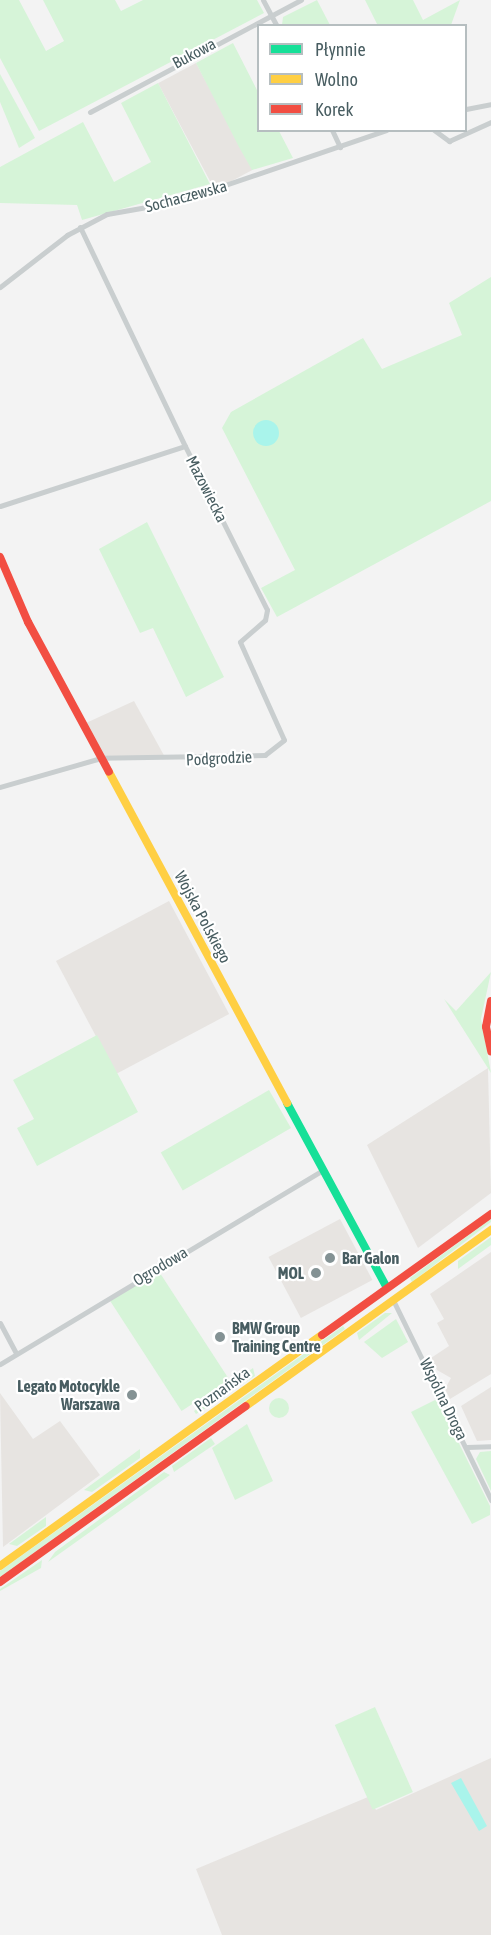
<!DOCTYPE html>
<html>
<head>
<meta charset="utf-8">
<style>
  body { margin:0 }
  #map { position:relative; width:491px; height:1935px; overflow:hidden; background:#f3f3f3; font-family:"Asap Condensed",sans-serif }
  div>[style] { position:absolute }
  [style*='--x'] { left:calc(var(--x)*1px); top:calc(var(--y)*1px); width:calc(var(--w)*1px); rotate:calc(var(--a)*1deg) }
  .commercial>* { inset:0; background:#e7e4e1; transform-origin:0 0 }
  .green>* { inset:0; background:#d6f4d8; transform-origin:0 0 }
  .round { border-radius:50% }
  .water>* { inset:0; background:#a9f4eb }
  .street>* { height:5px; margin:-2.5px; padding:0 2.5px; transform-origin:2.5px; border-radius:2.5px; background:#c9cecf }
  .fast>* { height:8px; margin:-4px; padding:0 4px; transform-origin:4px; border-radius:4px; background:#16e098 }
  .slow>* { height:8px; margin:-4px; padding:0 4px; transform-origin:4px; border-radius:4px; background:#ffcf43 }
  .jam>* { height:8px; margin:-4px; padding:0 4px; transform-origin:4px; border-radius:4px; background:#f24e42 }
  .dots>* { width:16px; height:16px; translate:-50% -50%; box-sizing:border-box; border:3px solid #fff; border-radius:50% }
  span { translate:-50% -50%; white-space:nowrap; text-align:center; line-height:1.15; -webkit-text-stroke:4.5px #fff; paint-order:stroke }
  .street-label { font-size:16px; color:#485d61 }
  .poi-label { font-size:16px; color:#485d61; font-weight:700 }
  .left { translate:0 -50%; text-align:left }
  .right { translate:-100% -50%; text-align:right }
  .legend { position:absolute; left:257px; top:24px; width:210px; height:108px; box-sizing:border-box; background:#fff; border:2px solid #b6bec0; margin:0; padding:8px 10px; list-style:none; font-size:18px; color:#485d61 }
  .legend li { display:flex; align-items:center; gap:12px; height:30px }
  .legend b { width:30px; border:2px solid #b6bec0 }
</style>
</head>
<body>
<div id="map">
  <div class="commercial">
    <i style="left:196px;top:63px;width:121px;height:43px;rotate:62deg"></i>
    <i style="clip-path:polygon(134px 701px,166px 759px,104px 757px,86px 723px)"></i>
    <i style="left:169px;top:901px;width:128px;height:128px;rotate:62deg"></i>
    <i style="clip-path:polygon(488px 1068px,491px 1193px,418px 1248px,367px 1145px)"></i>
    <i style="left:340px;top:1219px;width:69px;height:81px;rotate:62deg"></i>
    <i style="clip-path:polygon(491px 1252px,491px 1374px,450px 1399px,445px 1389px,451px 1378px,437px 1370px,431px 1358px,449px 1346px,437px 1323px,444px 1319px,430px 1294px)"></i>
    <i style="clip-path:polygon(491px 1387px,491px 1440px,477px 1441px,461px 1406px)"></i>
    <i style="clip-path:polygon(0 1393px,33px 1439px,60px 1421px,100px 1475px,3px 1547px)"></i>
    <i style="clip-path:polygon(491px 1758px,491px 1935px,222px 1935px,196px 1869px,368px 1797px,376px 1810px)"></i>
  </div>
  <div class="green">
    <i style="clip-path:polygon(0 0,19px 0,46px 51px,64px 41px,43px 0,115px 0,121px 11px,143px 0,257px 0,264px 13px,39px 131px,0 58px)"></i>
    <i style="clip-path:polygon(317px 0,330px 25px,282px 25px,283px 17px)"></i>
    <i style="clip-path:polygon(365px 0,413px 0,423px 20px,460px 0,451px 25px,378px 26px)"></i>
    <i style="clip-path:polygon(233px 43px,258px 92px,258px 130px,279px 131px,293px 158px,252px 170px,239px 147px,196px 63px)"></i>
    <i style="clip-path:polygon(0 74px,35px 138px,19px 148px,0 102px)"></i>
    <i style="clip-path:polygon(158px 83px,210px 184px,82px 220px,77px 205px,0 203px,0 167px,83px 122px,114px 182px,151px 162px,121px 103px)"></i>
    <i style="clip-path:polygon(491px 277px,491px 501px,277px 617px,261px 588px,295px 570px,222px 428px,231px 412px,363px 338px,382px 369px,462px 335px,449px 303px)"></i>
    <i style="clip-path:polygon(147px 522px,224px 677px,186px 697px,153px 628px,140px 633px,99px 549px)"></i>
    <i style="clip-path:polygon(491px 972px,481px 1019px,491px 1073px,444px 999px,456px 1011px)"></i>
    <i style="clip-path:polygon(97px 1035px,138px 1112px,37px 1166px,17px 1128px,34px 1119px,13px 1080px)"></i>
    <i style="left:269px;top:1090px;width:44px;height:125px;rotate:60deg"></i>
    <i style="clip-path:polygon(491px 1219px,491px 1222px,412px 1282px,410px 1278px)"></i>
    <i style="clip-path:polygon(491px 1237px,491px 1245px,458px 1269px,458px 1261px)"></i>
    <i style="left:158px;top:1270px;width:131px;height:57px;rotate:57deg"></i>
    <i style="clip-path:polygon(385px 1313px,392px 1313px,359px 1340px,357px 1333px)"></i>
    <i style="clip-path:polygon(396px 1319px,408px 1342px,382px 1358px,364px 1342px)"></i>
    <i style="clip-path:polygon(343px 1326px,345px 1329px,0 1577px,0 1571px)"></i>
    <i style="clip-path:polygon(253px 1368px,255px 1376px,228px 1393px,225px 1388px)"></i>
    <i style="clip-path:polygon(221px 1391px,225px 1397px,196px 1414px,194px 1411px)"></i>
    <i class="round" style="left:269px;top:1398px;width:20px;height:20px"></i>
    <i style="clip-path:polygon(437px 1399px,490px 1506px,490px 1515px,472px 1524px,411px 1412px)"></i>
    <i style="clip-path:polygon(247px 1424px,273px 1481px,235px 1500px,212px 1448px)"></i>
    <i style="clip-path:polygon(211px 1438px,215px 1444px,174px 1472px,172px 1466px)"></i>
    <i style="clip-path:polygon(140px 1449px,140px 1458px,92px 1492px,84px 1490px)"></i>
    <i style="clip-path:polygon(491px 1451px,491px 1491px,476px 1459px,480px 1452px)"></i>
    <i style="clip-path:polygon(164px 1472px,170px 1475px,48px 1562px,55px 1552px)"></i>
    <i style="clip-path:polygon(46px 1517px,46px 1526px,17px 1546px,9px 1544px)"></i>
    <i style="clip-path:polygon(42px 1560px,41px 1568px,0 1591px,0 1589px)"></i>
    <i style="left:375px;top:1707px;width:93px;height:44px;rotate:66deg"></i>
  </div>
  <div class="water">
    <i class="round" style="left:253px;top:420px;width:26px;height:26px"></i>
    <i style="clip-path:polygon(461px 1778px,487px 1826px,479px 1831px,451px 1783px)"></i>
  </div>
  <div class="street">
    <i style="--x:263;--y:0;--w:30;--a:62"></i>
    <i style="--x:466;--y:109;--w:25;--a:-11"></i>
    <i style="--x:90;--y:112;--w:239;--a:-28"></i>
    <i style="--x:332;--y:130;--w:19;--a:65"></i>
    <i style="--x:434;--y:130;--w:19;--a:36"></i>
    <i style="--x:449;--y:141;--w:46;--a:-24.3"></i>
    <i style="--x:80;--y:227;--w:243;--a:64.4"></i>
    <i style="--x:0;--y:287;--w:85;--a:-37.8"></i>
    <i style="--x:67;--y:235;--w:45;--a:-27.7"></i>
    <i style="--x:107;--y:214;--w:69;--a:-10"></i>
    <i style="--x:175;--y:202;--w:223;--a:-18.8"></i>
    <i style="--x:0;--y:506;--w:194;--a:-18"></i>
    <i style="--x:185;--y:446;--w:183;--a:63.4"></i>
    <i style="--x:267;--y:610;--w:10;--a:101"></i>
    <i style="--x:265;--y:620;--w:33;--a:139"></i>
    <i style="--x:240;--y:642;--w:107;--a:65.8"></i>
    <i style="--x:284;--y:740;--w:24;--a:142"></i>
    <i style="--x:265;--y:755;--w:164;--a:179"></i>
    <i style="--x:101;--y:758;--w:105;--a:164"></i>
    <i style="--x:393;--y:1300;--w:223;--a:63.9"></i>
    <i style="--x:0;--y:1323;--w:34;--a:62"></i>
    <i style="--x:0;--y:1364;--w:375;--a:-31"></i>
    <i style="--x:467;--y:1447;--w:24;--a:-2"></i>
  </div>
  <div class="fast">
    <i style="--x:287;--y:1103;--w:210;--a:61.6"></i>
  </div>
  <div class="slow">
    <i style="--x:109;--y:772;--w:376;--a:61.7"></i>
    <i style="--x:246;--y:1406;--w:302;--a:-35.7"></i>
    <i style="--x:0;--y:1566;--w:396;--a:-35.7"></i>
  </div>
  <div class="jam">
    <i style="--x:0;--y:557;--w:71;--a:66.7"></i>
    <i style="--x:28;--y:622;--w:170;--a:61.6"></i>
    <i style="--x:491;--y:1001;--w:26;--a:101"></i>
    <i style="--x:486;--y:1027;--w:25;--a:78"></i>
    <i style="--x:322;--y:1335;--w:208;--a:-35.6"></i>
    <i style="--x:0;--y:1582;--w:302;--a:-35.6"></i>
  </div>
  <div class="dots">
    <i style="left:330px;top:1258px;background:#849294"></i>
    <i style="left:316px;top:1273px;background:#849294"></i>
    <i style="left:220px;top:1337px;background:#849294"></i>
    <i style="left:132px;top:1395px;background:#849294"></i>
  </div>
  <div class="street-label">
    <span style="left:194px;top:53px;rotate:-28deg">Bukowa</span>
    <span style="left:186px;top:196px;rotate:-15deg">Sochaczewska</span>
    <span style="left:207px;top:489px;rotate:63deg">Mazowiecka</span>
    <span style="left:219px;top:758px;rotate:-3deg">Podgrodzie</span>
    <span style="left:203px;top:917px;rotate:62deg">Wojska Polskiego</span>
    <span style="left:160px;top:1266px;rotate:-31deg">Ogrodowa</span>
    <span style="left:222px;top:1389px;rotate:-36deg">Poznańska</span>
    <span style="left:444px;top:1399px;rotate:64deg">Wspólna Droga</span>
  </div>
  <div class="poi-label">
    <span class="left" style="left:342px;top:1258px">Bar Galon</span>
    <span class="right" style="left:304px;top:1273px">MOL</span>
    <span class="left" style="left:232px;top:1337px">BMW Group<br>Training Centre</span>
    <span class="right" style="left:120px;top:1395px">Legato Motocykle<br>Warszawa</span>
  </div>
  <ul class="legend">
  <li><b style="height:8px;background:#16e098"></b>Płynnie</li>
  <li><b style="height:8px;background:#ffcf43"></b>Wolno</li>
  <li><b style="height:8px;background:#f24e42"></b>Korek</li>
  </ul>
</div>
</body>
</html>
